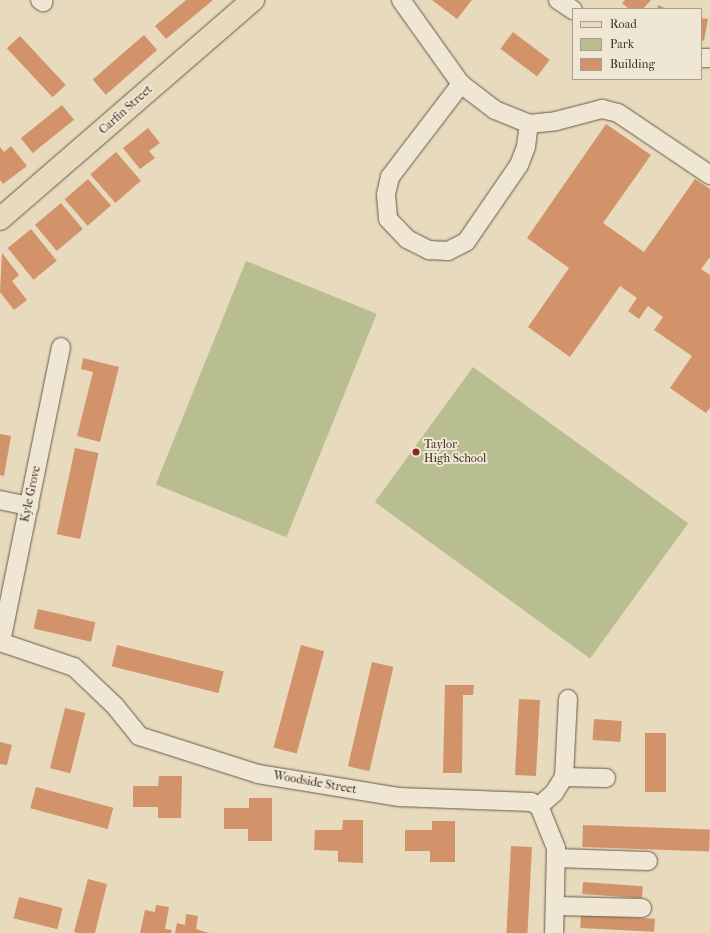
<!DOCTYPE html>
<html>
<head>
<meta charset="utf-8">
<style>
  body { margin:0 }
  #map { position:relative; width:710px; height:933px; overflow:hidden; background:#e7dabd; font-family:"IM FELL French Canon",serif }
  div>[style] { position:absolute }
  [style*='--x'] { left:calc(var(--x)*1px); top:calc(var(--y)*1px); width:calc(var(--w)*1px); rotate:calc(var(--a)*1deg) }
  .green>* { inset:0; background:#b8be8f; transform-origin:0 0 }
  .building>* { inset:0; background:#d2936b; transform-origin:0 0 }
  .roads { filter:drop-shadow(0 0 1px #675a49) drop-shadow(0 0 1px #675a49) }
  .minor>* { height:18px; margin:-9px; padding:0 9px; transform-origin:9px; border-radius:9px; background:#efe7d4 }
  .major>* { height:22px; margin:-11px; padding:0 11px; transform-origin:11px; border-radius:11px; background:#e7dabd }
  .dots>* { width:11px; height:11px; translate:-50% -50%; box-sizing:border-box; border:2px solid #efe7d4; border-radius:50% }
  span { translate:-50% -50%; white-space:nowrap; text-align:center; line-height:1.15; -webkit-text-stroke:4px #efe7d4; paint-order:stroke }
  .street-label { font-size:12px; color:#3c3022 }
  .poi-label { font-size:12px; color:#3c3022 }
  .left { translate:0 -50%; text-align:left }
  .legend { position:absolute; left:572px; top:8px; width:130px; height:72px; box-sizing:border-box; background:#efe7d4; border:1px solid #a79e8d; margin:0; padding:5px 7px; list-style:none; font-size:12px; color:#3c3022 }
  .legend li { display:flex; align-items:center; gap:8px; height:20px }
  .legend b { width:20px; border:1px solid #a79e8d }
</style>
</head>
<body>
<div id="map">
  <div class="green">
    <i style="left:246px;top:261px;width:141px;height:241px;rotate:22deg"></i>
    <i style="left:473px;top:367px;width:266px;height:167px;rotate:36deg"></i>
  </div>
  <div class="building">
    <i style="clip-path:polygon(186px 0,213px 0,166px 39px,155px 26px)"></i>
    <i style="clip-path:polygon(432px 0,472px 0,457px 19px)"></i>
    <i style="clip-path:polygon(625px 0,651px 0,643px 9px,629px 9px,622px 3px)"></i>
    <i style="clip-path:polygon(658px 5px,667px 9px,657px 9px)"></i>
    <i style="clip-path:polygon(701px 18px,708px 19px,704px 41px,701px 40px)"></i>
    <i style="left:513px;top:32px;width:46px;height:21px;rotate:37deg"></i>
    <i style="left:144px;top:35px;width:20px;height:68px;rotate:49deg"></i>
    <i style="left:20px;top:36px;width:67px;height:18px;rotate:47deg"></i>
    <i style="left:62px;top:105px;width:19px;height:53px;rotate:51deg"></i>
    <i style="clip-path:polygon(606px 124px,651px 155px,603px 223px,644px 252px,695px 179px,710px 189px,710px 257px,701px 269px,710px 275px,710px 408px,706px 413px,670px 388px,692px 356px,654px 330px,663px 317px,648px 306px,639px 319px,628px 311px,637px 298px,620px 286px,570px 357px,528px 327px,569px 268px,527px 238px)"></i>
    <i style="clip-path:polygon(148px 128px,160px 143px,149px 151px,155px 158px,140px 169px,123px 148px)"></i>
    <i style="clip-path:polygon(11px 146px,27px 166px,3px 184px,0 180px,0 147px,4px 152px)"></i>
    <i style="left:116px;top:152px;width:38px;height:34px;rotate:49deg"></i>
    <i style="left:88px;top:179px;width:35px;height:31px;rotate:49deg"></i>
    <i style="left:61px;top:203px;width:34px;height:34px;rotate:50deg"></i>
    <i style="left:31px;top:229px;width:41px;height:30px;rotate:51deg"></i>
    <i style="clip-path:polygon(2px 253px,19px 275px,12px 281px,27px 300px,14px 310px,0 292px)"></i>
    <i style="clip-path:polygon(83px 358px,119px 367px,100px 442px,77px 436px,93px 372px,81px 369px)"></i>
    <i style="clip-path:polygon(0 434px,11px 436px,4px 476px,0 475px)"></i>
    <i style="left:75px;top:448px;width:24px;height:88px;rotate:12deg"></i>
    <i style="left:38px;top:609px;width:59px;height:20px;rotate:13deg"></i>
    <i style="left:117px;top:645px;width:110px;height:22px;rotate:14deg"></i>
    <i style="left:301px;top:645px;width:24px;height:106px;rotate:15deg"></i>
    <i style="left:372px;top:662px;width:22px;height:107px;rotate:13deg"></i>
    <i style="clip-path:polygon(445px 685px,474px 685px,473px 695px,463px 695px,462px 773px,443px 773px)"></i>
    <i style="left:519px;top:699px;width:21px;height:76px;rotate:3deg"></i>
    <i style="left:65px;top:708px;width:21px;height:62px;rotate:14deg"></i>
    <i style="left:594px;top:719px;width:28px;height:21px;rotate:4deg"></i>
    <i style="left:645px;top:733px;width:21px;height:59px"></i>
    <i style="clip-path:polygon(0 742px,12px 745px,7px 765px,0 764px)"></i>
    <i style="clip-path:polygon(159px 776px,182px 776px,181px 818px,158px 818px,158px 807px,133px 807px,133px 786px,158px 786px)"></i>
    <i style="left:36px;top:787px;width:80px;height:22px;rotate:15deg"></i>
    <i style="clip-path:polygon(249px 798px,272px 798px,272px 841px,248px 841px,248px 829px,224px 829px,224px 808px,249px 808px)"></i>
    <i style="clip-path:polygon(343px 820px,363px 820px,363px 863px,338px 862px,338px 851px,314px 850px,315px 830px,342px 830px)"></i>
    <i style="clip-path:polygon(432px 821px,455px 821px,455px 862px,430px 862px,430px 851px,405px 851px,405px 830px,432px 830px)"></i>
    <i style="left:583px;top:825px;width:127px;height:22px;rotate:2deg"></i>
    <i style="left:511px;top:846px;width:21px;height:87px;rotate:3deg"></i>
    <i style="clip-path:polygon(88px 879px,107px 884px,95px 933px,78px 933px,74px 932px)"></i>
    <i style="left:583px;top:882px;width:60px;height:12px;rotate:4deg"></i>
    <i style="left:19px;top:897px;width:45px;height:22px;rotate:14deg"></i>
    <i style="clip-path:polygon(156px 905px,169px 907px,165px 929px,172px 930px,171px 933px,140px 933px,145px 910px,155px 912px)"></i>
    <i style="clip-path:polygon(186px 914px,198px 916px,196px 929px,209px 933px,175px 933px,177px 923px,185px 925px)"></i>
    <i style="left:581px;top:915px;width:74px;height:13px;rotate:3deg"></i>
  </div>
  <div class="roads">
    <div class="minor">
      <i style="--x:40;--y:0;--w:4;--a:34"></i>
      <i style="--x:401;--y:0;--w:103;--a:54.5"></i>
      <i style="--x:461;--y:84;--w:43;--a:37.4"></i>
      <i style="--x:495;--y:110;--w:37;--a:22"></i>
      <i style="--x:529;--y:124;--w:27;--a:-6"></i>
      <i style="--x:556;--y:121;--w:48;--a:-14.6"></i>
      <i style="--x:602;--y:109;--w:16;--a:14"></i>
      <i style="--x:618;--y:113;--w:111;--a:34"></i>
      <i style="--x:558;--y:0;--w:18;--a:34"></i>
      <i style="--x:701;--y:58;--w:9;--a:0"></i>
      <i style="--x:461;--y:84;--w:117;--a:127.4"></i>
      <i style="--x:390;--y:177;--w:18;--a:103"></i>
      <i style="--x:386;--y:195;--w:24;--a:85"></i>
      <i style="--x:388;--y:219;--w:28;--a:46"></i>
      <i style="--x:407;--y:239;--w:25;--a:27"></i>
      <i style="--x:429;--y:250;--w:19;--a:3"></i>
      <i style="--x:448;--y:251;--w:20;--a:-27"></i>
      <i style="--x:466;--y:242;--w:93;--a:-55.5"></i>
      <i style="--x:519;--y:165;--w:19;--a:-69"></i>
      <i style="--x:526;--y:147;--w:23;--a:-83"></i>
      <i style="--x:0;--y:500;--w:30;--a:12"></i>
      <i style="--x:0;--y:642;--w:78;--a:18.7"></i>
      <i style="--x:74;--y:667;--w:57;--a:43.6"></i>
      <i style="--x:115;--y:706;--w:38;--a:51"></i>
      <i style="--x:139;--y:736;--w:125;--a:17.7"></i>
      <i style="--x:258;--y:774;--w:142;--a:9.3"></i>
      <i style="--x:398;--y:797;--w:133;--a:2.2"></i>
      <i style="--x:531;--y:802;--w:9;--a:27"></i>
      <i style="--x:539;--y:806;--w:45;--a:68"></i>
      <i style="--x:556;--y:848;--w:85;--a:91.3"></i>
      <i style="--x:1;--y:642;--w:301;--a:-78.5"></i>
      <i style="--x:564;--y:777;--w:42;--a:1.4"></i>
      <i style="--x:539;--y:806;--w:20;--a:-41"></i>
      <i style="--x:554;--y:793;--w:19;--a:-58"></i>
      <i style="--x:564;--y:777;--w:78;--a:-87.1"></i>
      <i style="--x:556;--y:858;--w:92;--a:1.9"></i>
      <i style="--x:555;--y:906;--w:87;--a:1.3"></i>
    </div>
    <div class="major">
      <i style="--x:0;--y:219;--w:335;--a:-40.9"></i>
    </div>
  </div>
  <div class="dots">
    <i style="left:416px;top:452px;background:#8f2418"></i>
  </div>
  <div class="street-label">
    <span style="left:126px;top:110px;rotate:-42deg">Carfin Street</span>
    <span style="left:31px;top:494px;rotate:-78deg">Kyle Grove</span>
    <span style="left:315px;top:783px;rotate:10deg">Woodside Street</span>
  </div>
  <div class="poi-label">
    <span class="left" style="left:424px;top:452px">Taylor<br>High School</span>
  </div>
  <ul class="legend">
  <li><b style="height:5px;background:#e7dabd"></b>Road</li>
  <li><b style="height:11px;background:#b8be8f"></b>Park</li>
  <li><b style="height:11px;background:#d2936b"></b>Building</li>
  </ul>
</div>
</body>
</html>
